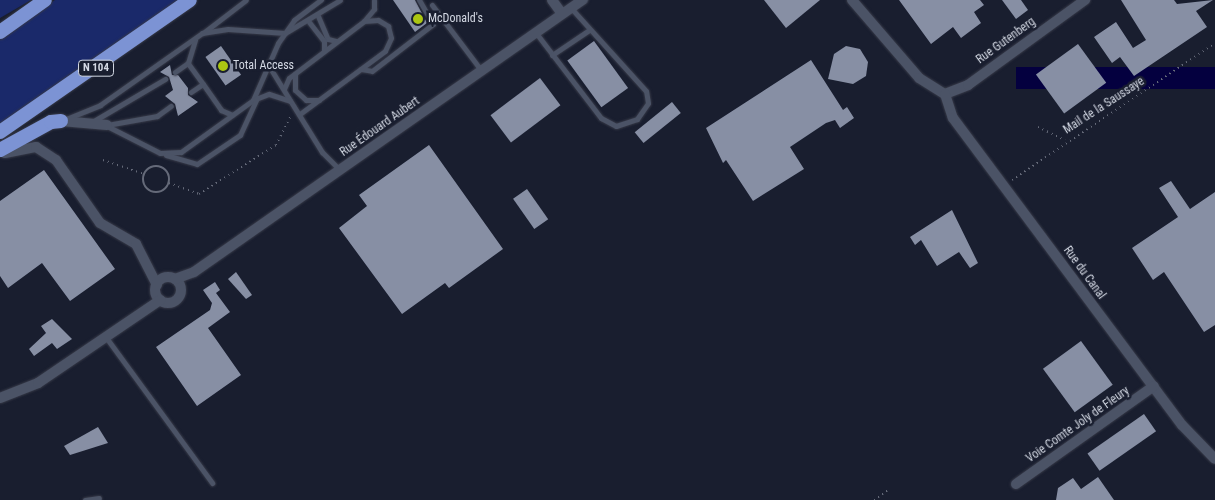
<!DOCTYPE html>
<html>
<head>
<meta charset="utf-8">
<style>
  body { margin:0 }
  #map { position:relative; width:1215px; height:500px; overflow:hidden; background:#191e2f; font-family:"Roboto Condensed",sans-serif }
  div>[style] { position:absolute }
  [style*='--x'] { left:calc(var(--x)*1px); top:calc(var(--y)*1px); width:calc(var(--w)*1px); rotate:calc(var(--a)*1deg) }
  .green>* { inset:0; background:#1a296a }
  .water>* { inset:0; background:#04003f; transform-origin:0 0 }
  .building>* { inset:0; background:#878fa4; transform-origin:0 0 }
  .path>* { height:2px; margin-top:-1px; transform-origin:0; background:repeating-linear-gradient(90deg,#656a79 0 1px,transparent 0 5px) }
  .path>.ring { margin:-1px; padding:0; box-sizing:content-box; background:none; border:2px solid #656a79; border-radius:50% }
  .roads { filter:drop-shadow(0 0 1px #373a48) drop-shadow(0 0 1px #373a48) }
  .service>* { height:5px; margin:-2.5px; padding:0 2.5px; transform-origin:2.5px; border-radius:2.5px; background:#4b5366 }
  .minor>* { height:10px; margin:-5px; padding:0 5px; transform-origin:5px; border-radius:5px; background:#4b5366 }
  .minor>.ring { margin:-5px; padding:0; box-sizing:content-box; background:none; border:10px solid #4b5366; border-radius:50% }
  .trunk>* { height:14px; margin:-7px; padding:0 7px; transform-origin:7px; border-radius:7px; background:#7c93d4 }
  .dots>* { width:14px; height:14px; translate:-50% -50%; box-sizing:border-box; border:2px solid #191e2f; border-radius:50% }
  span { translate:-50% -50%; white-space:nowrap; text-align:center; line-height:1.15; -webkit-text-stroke:5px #191e2f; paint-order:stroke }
  .shield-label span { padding:1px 4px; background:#191e2f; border:1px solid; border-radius:4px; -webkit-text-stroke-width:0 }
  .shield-label { font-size:11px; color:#d4d9e4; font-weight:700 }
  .poi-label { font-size:12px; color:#d4d9e4 }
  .left { translate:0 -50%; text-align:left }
  .street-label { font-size:12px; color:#d4d9e4 }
</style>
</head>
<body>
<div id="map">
  <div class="green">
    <i style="clip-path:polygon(0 0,31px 0,0 18px)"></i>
    <i style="clip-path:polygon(55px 0,181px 0,0 124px,0 39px)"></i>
  </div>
  <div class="water">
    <i style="left:1215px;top:67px;width:22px;height:199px;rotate:90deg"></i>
  </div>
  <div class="building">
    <i style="clip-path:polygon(393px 0,415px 0,427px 23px,415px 32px)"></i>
    <i style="clip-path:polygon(764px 0,820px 0,786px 28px)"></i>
    <i style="clip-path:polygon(899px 0,980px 0,984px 5px,974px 12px,981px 23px,961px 38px,953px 27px,931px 44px)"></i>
    <i style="clip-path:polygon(1002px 0,1021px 0,1028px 10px,1016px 19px)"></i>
    <i style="clip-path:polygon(1121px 0,1174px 0,1177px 4px,1213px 0,1196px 11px,1207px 27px,1134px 76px,1120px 57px,1112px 63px,1094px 37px,1116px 22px,1133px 48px,1146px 40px)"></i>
    <i style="left:594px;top:41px;width:58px;height:33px;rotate:54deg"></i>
    <i style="left:1078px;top:44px;width:48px;height:52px;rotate:54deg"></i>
    <i style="left:221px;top:46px;width:35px;height:19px;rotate:55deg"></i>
    <i style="clip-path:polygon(846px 46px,860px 49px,868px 62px,866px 76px,853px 84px,828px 79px,834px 54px)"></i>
    <i style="clip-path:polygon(811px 60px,843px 110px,847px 107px,854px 118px,840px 128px,835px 120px,826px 123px,790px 147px,804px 169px,753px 201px,726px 160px,723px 163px,706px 128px)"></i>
    <i style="clip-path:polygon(170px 65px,172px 75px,178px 75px,188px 88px,188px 95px,198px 102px,178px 116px,175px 104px,165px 96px,173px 90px,169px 77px,160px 72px)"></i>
    <i style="left:540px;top:78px;width:34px;height:62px;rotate:53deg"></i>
    <i style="left:672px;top:102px;width:14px;height:48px;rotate:51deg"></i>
    <i style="clip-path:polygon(429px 145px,503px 249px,449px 288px,445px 283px,402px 314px,339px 228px,367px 206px,359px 195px)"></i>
    <i style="clip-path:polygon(44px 170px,115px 269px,70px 301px,42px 263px,8px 288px,0 276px,0 201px)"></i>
    <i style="clip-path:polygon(1171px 181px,1190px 209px,1215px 192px,1215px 325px,1204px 332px,1164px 272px,1153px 280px,1132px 248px,1178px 217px,1159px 188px)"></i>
    <i style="left:527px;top:189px;width:37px;height:17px;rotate:55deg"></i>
    <i style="clip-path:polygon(952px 210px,978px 263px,970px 268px,959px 252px,937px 266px,921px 240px,915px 245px,910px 237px)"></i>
    <i style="clip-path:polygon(236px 272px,252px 295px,246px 299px,228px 279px)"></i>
    <i style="clip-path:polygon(215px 282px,220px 290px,216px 293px,230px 312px,208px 328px,241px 375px,197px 406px,156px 347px,210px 310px,212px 303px,203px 290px)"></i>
    <i style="clip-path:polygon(52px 319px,72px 339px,57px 349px,52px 343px,34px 356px,29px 349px,46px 333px,41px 326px)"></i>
    <i style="left:1081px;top:341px;width:54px;height:47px;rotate:54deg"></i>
    <i style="left:1144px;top:414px;width:21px;height:69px;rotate:55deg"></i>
    <i style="clip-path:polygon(98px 427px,108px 443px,70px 455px,64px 446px)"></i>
    <i style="clip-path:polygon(1098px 477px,1114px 500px,1056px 500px,1058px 488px,1073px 478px,1081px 489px)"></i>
  </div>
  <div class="path">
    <i style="--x:1038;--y:127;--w:30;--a:26"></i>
    <i style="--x:103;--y:160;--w:43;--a:18.9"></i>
    <i class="ring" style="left:143px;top:166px;width:24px;height:24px"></i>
    <i style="--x:1012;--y:180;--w:245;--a:-34"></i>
    <i style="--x:169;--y:183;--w:32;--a:20"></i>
    <i style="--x:199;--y:194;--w:91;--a:-32.5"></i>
    <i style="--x:276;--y:145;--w:33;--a:-63"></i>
    <i style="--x:874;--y:500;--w:19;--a:-36"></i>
  </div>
  <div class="roads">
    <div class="service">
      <i style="--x:432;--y:5;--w:81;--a:53"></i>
      <i style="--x:318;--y:16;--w:25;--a:67"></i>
      <i style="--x:328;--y:39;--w:8;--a:14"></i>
      <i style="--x:364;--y:21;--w:16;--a:-50"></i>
      <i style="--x:374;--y:9;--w:9;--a:-90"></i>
      <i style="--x:309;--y:22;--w:24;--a:52"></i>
      <i style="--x:324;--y:41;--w:9;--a:90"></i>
      <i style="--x:203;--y:33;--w:54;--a:-37.5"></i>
      <i style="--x:536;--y:33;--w:107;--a:52.6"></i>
      <i style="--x:601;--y:118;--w:17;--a:28"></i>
      <i style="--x:616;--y:126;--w:22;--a:-18"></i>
      <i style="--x:637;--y:119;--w:19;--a:-55"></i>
      <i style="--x:648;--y:103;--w:12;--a:-99"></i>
      <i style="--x:646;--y:91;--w:112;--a:-132.1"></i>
      <i style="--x:552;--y:55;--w:45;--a:-34"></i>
      <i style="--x:267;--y:63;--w:105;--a:58.3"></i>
      <i style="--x:322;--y:152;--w:25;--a:45"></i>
      <i style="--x:361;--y:69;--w:11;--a:10"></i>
      <i style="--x:372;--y:71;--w:77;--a:-37.6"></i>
      <i style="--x:433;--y:24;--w:28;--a:-120"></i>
      <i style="--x:175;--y:72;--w:16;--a:-35"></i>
      <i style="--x:295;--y:74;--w:16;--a:90"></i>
      <i style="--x:295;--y:90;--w:15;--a:42"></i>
      <i style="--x:306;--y:100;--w:13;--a:0"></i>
      <i style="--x:203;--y:84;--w:32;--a:55"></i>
      <i style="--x:221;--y:110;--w:12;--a:24"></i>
      <i style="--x:284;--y:89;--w:12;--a:-66"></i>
      <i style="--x:289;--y:78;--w:94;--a:-37.2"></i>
      <i style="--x:364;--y:21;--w:14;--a:-4"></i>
      <i style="--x:378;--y:20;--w:12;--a:31"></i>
      <i style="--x:388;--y:26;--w:12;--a:76"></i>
      <i style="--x:391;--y:38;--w:14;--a:115"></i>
      <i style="--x:385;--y:51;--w:106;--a:143.5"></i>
      <i style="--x:191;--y:92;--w:14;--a:-34"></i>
      <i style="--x:203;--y:84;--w:26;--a:-126"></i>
      <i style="--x:188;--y:63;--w:24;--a:-73"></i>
      <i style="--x:253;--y:100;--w:62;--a:-66.3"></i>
      <i style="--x:278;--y:43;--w:28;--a:-55"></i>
      <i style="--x:294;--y:20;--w:34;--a:-37"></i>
      <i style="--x:66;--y:119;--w:37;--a:-22"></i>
      <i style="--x:100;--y:105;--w:125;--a:-35.2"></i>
      <i style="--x:202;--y:33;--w:26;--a:-9"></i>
      <i style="--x:228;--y:29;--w:57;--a:4"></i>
      <i style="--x:285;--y:33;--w:64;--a:-31"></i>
      <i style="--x:92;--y:122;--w:85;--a:-30.5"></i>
      <i style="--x:107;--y:125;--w:51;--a:-10.2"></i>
      <i style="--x:157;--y:116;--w:17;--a:-36"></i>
      <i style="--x:107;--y:126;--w:59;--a:27"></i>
      <i style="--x:160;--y:153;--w:21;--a:-3"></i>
      <i style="--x:181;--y:152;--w:89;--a:-35.8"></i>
      <i style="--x:253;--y:100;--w:17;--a:-21"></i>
      <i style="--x:269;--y:94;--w:22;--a:18"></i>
      <i style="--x:166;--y:155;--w:32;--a:16"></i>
      <i style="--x:197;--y:164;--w:52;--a:-34"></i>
      <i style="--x:240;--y:135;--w:41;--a:-65.3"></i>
      <i style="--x:105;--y:336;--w:182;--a:53.9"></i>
      <i style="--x:85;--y:500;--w:14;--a:-8"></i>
    </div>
    <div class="minor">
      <i style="--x:552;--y:0;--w:17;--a:54"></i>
      <i style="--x:852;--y:0;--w:103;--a:49.3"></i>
      <i style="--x:919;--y:78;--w:31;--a:32"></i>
      <i style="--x:945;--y:94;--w:25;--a:-21"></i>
      <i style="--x:968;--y:85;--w:145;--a:-36"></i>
      <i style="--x:945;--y:94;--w:25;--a:72"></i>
      <i style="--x:953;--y:118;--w:383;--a:53.3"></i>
      <i style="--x:1182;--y:425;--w:47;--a:45.9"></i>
      <i style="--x:61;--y:121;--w:46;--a:5"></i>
      <i style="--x:5;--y:153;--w:32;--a:-11"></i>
      <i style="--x:36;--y:147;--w:24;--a:33"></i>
      <i style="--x:56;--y:160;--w:77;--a:55.1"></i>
      <i style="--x:100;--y:223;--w:42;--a:30.3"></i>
      <i style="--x:136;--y:244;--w:46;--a:62.9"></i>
      <i class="ring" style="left:155px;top:277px;width:16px;height:16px"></i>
      <i style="--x:175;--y:279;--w:20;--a:-20"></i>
      <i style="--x:194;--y:272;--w:475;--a:-35"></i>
      <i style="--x:0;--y:398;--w:41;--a:-21.5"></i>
      <i style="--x:38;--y:383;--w:148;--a:-34.2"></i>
      <i style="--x:1016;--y:484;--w:169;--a:-35.4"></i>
    </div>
    <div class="trunk">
      <i style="--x:0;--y:32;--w:55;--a:-35.4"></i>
      <i style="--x:0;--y:132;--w:231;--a:-34.8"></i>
      <i style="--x:0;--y:150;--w:58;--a:-28.8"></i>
      <i style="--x:51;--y:122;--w:10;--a:-6"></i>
    </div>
  </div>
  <div class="dots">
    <i style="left:418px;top:19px;background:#acc612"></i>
    <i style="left:223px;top:66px;background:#acc612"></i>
  </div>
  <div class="shield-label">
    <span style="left:96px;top:68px">N 104</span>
  </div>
  <div class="poi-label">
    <span class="left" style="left:428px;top:19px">McDonald's</span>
    <span class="left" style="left:233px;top:66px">Total Access</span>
  </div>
  <div class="street-label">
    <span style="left:1006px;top:41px;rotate:-36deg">Rue Gutenberg</span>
    <span style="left:1104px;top:106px;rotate:-33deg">Mail de la Saussaye</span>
    <span style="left:380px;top:127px;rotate:-35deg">Rue Édouard Aubert</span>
    <span style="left:1084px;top:273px;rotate:54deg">Rue du Canal</span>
    <span style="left:1078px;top:425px;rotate:-35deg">Voie Comte Joly de Fleury</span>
  </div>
</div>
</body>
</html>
